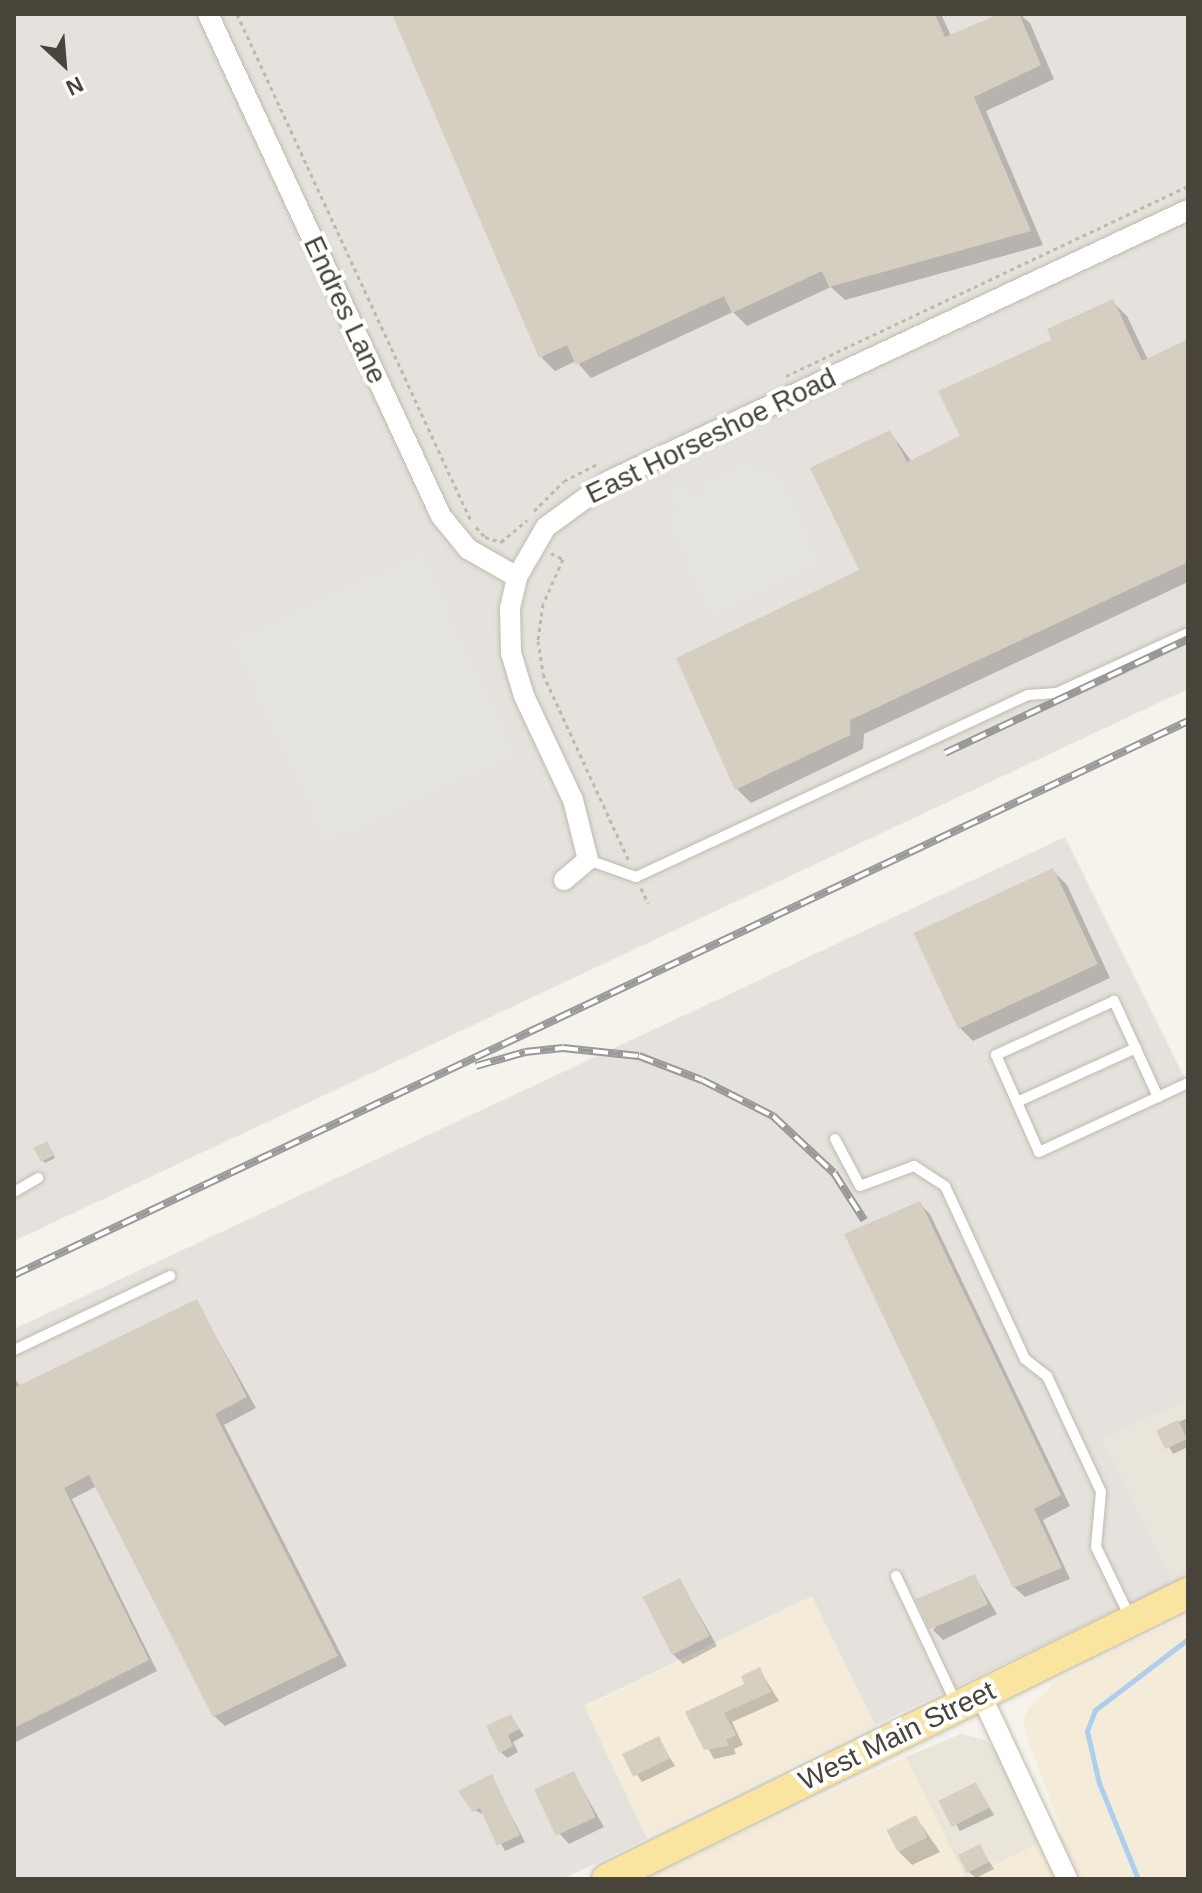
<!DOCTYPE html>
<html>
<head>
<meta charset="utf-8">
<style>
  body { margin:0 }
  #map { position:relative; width:1202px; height:1893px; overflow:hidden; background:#f5f3ec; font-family:Helvetica,sans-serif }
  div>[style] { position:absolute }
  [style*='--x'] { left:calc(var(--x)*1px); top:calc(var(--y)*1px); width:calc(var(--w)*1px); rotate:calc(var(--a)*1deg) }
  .residential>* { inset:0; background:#e9e5da }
  .commercial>* { inset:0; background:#f5ebd9; transform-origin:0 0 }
  .industrial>* { inset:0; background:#e5e2dd }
  .parking>* { inset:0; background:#e4e3e0; transform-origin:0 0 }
  .shadow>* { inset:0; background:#0003 }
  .stream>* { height:5px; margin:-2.5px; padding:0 2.5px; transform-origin:2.5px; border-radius:2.5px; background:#accfee }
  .building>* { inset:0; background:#d6cfc1; transform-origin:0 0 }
  .path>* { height:3px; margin-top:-1.5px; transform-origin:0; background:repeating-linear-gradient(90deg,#c1b8a0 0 4px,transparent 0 8px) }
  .roads { filter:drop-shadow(0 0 2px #c0bbae) drop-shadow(0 0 2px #c0bbae) }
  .lane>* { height:10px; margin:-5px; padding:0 5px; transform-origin:5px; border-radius:5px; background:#fff }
  .street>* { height:20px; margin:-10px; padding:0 10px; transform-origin:10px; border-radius:10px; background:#fff }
  .primary>* { height:30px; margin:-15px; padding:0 15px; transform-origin:15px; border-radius:15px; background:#f9e5a0 }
  .rail>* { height:8px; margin-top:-4px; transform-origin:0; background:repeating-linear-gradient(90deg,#fff 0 15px,#999 0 30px); box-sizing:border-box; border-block:2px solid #999 }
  span { translate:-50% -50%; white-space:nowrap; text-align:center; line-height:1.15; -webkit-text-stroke:8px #fff; paint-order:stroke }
  .street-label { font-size:28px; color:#494439 }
  .frame { position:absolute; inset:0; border:16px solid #494439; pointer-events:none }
  .north { position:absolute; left:24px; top:24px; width:80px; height:80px; -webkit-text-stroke:6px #fff; paint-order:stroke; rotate:154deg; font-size:22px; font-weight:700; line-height:32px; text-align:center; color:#494439 }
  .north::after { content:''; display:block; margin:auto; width:28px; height:36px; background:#494439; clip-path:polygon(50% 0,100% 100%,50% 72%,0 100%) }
</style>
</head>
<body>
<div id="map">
  <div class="residential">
    <i style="clip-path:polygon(1188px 1400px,1188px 1576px,1174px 1583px,1103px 1439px)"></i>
    <i style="clip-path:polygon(961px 1734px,986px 1740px,997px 1750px,1040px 1843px,965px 1879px,906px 1757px)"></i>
  </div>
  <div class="commercial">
    <i style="left:812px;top:1596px;width:144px;height:254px;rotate:64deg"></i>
    <i style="clip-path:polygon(1188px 1614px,1188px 1879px,642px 1879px,906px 1757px,966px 1879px,1062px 1832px,1029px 1743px,1023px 1720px,1028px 1709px,1058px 1679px)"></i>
  </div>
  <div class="industrial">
    <i style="clip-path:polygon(14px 14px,1188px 14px,1188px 689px,14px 1241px)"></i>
    <i style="clip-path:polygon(1065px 837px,1188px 1085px,1188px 1400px,1103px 1439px,1174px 1583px,875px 1725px,812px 1596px,584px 1706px,647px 1838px,563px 1879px,14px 1879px,14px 1329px)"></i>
  </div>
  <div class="parking">
    <i style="clip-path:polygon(753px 457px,758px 468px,769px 466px,784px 479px,811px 534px,818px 566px,710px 621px,665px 519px,677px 512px,666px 488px,683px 480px,697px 497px,705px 494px,701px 481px)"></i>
    <i style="left:422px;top:550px;width:227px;height:213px;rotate:65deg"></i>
  </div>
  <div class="shadow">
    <i style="clip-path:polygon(393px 14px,941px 14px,951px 36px,1004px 14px,1020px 14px,1030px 23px,1054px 79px,986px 111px,1043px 245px,845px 300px,831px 287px,747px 326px,733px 312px,591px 378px,576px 361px,555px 371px,541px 357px)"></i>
    <i style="clip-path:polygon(1113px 302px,1127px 316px,1148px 360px,1188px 342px,1188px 582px,864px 734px,863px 749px,751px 803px,737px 789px,862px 571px,890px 432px,912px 462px,962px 437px,1053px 341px)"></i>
    <i style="clip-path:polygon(1053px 871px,1067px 885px,1110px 978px,973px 1041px,959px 1027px,917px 935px)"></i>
    <i style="clip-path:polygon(49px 1146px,55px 1158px,45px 1163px,42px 1160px)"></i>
    <i style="clip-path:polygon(920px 1204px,930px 1214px,1070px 1506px,1043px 1520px,1070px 1579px,1025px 1597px,1014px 1587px)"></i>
    <i style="clip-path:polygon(196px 1301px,256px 1408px,224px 1425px,347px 1666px,225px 1726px,214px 1716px,97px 1486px,72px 1499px,157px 1671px,14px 1743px,14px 1378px,21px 1387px)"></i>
    <i style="clip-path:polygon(1188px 1418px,1188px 1447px,1173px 1454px,1159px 1430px)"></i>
    <i style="clip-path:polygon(975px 1577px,997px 1614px,943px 1640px,933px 1630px)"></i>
    <i style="clip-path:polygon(680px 1581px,717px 1646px,683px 1664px,673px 1654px)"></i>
    <i style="clip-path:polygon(760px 1670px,779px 1701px,732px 1722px,743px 1745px,734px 1749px,736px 1754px,714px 1759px,688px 1713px,747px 1685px)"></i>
    <i style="clip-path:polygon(511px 1716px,524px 1736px,513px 1742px,518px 1752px,507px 1758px,500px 1751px)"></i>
    <i style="clip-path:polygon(658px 1738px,675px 1766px,642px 1782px,624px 1755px)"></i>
    <i style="clip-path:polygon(573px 1773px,604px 1827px,569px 1844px,559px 1833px)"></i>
    <i style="clip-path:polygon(491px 1777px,525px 1842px,505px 1851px,485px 1815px,474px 1810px)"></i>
    <i style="clip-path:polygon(976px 1784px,994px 1815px,960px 1831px,942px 1802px)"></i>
    <i style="clip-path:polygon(916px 1817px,940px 1852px,912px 1865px,898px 1851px)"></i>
    <i style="clip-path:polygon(979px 1846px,994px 1869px,976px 1878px,969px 1872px)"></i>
  </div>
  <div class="stream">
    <i style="--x:1138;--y:1879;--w:104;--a:-112.1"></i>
    <i style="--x:1099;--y:1783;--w:53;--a:-103"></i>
    <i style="--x:1087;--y:1731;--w:22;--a:-69"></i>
    <i style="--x:1095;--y:1710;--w:117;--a:-37.4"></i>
  </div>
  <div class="building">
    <i style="clip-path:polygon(392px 14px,935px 14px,945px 37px,999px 14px,1019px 14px,1041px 65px,974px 97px,1031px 231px,829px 287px,822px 271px,732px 313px,724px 296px,576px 365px,567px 345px,539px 358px)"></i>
    <i style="clip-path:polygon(1113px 299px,1142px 361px,1188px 339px,1188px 562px,850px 720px,850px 735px,735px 790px,676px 658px,859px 570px,810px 468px,890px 430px,907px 462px,960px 436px,938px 391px,1051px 340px,1047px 329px)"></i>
    <i style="left:1053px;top:868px;width:106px;height:154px;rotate:65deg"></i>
    <i style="left:47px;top:1141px;width:16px;height:15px;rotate:63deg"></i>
    <i style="clip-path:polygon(920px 1201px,1061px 1495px,1034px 1509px,1062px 1568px,1013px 1588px,844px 1234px)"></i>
    <i style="clip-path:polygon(197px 1299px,247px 1397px,215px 1414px,338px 1656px,213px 1717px,89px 1475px,64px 1488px,149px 1660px,14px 1728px,14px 1388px)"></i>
    <i style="left:1178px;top:1420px;width:21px;height:24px;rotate:65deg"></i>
    <i style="left:975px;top:1574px;width:33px;height:64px;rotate:67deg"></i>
    <i style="left:680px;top:1578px;width:65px;height:42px;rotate:63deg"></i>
    <i style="clip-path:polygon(760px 1667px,771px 1692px,724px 1713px,736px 1735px,726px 1740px,729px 1746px,704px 1750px,685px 1712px,744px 1684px,741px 1676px)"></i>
    <i style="clip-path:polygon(511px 1714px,519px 1729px,508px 1735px,513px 1746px,499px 1753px,486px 1726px)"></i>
    <i style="left:659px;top:1736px;width:25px;height:41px;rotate:64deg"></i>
    <i style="left:574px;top:1771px;width:51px;height:44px;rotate:65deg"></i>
    <i style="clip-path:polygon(492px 1774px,520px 1835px,497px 1846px,480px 1808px,473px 1812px,458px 1791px)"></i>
    <i style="left:976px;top:1782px;width:29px;height:42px;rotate:63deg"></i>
    <i style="left:916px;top:1815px;width:25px;height:33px;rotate:63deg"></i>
    <i style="left:980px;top:1844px;width:20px;height:25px;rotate:63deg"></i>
  </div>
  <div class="path">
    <i style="--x:237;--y:14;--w:558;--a:65.22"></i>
    <i style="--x:786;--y:376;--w:445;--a:-25.3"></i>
    <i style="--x:534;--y:511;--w:42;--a:-45"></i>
    <i style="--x:564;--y:481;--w:38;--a:-27"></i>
    <i style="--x:476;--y:527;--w:13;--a:48"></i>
    <i style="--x:485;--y:537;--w:17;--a:17"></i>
    <i style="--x:501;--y:542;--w:34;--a:-40"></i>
    <i style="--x:551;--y:553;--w:13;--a:27"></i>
    <i style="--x:563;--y:559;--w:49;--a:114"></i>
    <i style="--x:543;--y:604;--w:37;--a:98"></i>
    <i style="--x:538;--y:641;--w:33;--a:81"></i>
    <i style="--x:543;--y:674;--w:204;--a:65.3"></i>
    <i style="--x:641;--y:888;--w:17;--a:65"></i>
  </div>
  <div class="roads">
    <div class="lane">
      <i style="--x:588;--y:860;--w:51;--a:19.5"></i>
      <i style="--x:636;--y:877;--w:432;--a:-24.9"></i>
      <i style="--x:1028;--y:695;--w:29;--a:-4"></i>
      <i style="--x:1057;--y:693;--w:144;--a:-24.6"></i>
      <i style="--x:1158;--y:1097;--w:106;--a:-114.6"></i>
      <i style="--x:1114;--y:1001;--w:130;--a:155.4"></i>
      <i style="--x:996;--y:1055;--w:106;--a:66.1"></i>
      <i style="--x:1039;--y:1152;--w:131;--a:-24.8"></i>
      <i style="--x:1158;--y:1097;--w:33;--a:-25"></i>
      <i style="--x:1017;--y:1102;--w:131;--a:-24.4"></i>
      <i style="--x:835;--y:1139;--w:53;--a:62"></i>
      <i style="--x:860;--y:1186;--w:58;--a:-20.3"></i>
      <i style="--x:914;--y:1166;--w:37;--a:33"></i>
      <i style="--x:945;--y:1186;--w:191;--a:65.2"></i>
      <i style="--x:1025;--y:1359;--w:28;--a:38"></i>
      <i style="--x:1047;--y:1376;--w:128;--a:65"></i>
      <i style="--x:1101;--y:1492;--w:55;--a:95.2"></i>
      <i style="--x:1096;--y:1547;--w:80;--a:64.1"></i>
      <i style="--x:14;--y:1192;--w:28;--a:-30"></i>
      <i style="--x:14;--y:1350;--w:173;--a:-25.4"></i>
      <i style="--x:896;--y:1576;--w:143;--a:64.7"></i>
    </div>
    <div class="street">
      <i style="--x:208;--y:14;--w:553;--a:65.1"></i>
      <i style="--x:441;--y:516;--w:43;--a:50.7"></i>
      <i style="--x:468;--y:549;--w:56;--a:29.7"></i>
      <i style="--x:564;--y:880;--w:31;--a:-40"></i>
      <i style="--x:588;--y:860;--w:62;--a:-104"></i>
      <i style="--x:573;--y:800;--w:115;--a:-115.2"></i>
      <i style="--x:524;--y:696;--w:45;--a:-106.8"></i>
      <i style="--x:511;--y:653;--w:45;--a:-91.3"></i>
      <i style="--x:510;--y:608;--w:32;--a:-77"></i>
      <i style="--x:517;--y:577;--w:58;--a:-59.9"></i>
      <i style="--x:546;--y:527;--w:78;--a:-36.1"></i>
      <i style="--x:609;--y:481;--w:639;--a:-25.08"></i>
      <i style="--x:981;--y:1695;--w:203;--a:64.9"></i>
    </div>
    <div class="primary">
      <i style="--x:607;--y:1879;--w:648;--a:-26.21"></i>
    </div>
  </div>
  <div class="rail">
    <i style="--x:945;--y:753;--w:268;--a:-25.1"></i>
    <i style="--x:476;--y:1066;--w:51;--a:-15.9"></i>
    <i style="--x:525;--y:1052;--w:38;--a:-6"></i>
    <i style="--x:563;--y:1048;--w:76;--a:6"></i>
    <i style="--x:639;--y:1056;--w:67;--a:20.9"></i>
    <i style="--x:702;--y:1080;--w:80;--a:26.9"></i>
    <i style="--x:773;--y:1116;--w:83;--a:43.1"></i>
    <i style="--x:834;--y:1173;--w:56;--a:57.4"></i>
    <i style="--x:14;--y:1275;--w:1298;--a:-25.26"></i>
  </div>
  <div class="street-label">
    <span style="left:345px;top:310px;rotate:65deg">Endres Lane</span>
    <span style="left:711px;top:436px;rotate:-26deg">East Horseshoe Road</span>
    <span style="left:897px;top:1736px;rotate:-26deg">West Main Street</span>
  </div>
  <div class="frame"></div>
  <div class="north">N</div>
</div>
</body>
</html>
